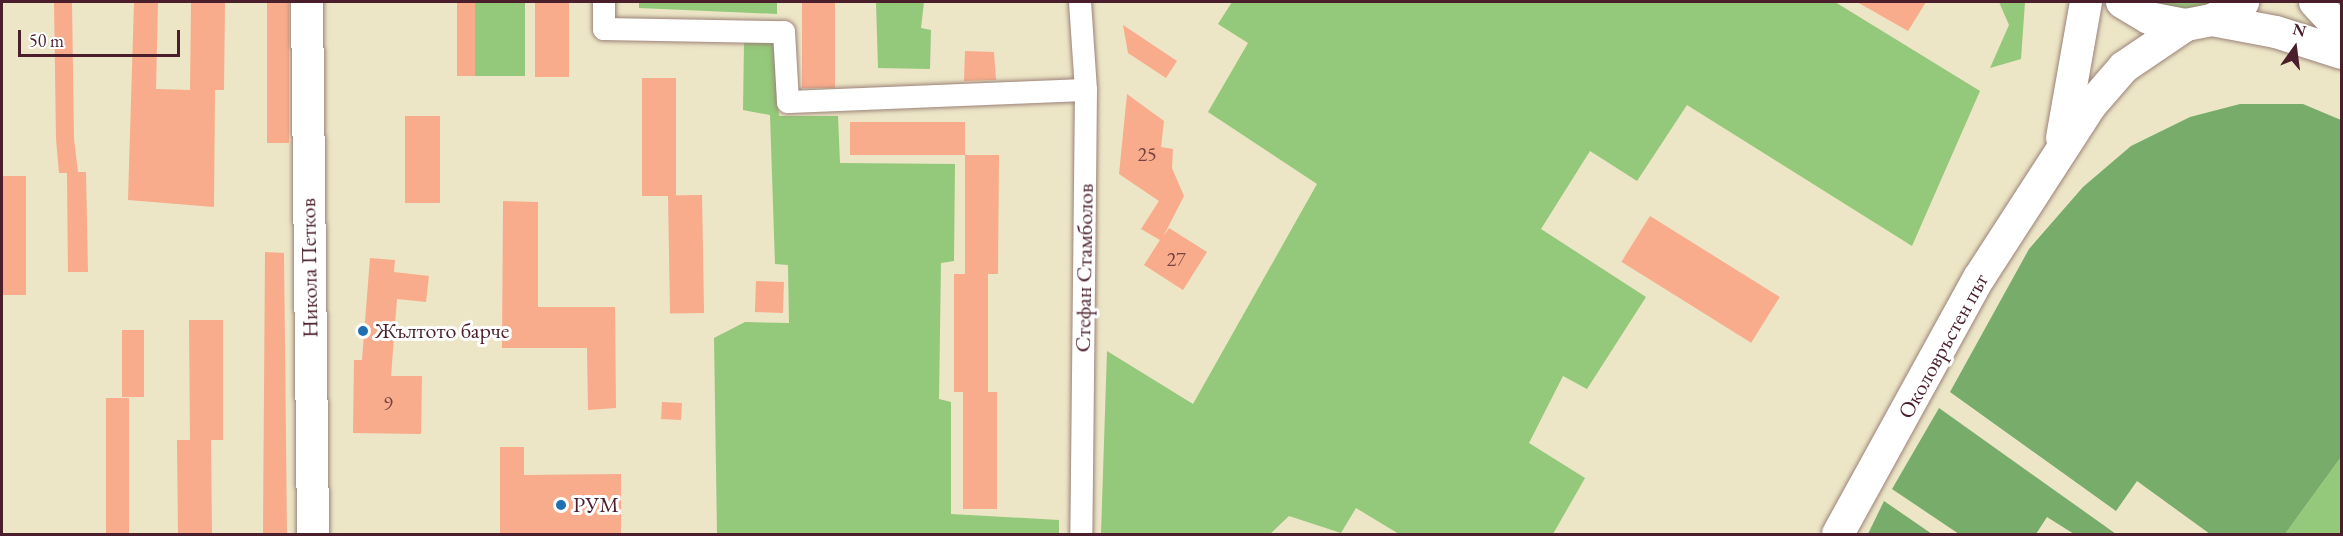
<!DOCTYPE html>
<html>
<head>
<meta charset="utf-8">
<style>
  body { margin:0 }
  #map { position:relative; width:2343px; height:536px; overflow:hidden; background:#ece5c6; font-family:"EB Garamond",serif }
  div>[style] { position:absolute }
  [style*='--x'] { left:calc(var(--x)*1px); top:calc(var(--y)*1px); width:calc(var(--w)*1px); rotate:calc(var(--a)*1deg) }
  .green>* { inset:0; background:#94c87a; transform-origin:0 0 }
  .forest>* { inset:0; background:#77ac6a }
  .building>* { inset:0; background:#f8ac8b; transform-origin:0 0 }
  .roads { filter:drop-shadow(0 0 2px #9b8278) drop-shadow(0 0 2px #9b8278) }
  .street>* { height:22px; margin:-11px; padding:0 11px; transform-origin:11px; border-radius:11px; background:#fff }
  .secondary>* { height:32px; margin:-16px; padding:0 16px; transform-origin:16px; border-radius:16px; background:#fff }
  .dots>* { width:16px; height:16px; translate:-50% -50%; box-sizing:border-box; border:3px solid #fff; border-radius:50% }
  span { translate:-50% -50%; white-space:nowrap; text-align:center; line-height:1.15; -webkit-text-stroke:6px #fff; paint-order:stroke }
  .number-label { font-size:20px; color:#764243 }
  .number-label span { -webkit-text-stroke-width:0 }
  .street-label { font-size:22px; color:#4a1f2b }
  .poi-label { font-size:22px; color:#4a1f2b }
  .left { translate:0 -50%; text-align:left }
  .frame { position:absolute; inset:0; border:3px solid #4a1f2b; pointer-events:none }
  .north { position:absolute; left:2265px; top:18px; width:60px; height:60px; -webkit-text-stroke:4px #fff; paint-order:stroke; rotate:14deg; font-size:16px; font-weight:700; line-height:24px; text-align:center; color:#4a1f2b }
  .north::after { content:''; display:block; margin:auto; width:21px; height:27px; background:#4a1f2b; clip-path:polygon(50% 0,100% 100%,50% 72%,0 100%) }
  .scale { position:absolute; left:18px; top:30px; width:162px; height:27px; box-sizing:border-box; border:3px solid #4a1f2b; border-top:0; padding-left:8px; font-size:18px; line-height:21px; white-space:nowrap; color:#4a1f2b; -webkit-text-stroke:4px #fff; paint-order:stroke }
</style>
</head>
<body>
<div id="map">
  <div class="green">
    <i style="left:475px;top:2px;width:50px;height:74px"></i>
    <i style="clip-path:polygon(639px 2px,777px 2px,777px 14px,639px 8px)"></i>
    <i style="clip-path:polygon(876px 2px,924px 2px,921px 28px,931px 30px,930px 69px,878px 68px)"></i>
    <i style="clip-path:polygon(1232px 2px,1835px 2px,1980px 91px,1912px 246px,1687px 105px,1637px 181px,1590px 151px,1541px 229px,1646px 297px,1587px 389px,1563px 376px,1529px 443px,1585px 478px,1553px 534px,1399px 534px,1356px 508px,1341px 533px,1289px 516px,1270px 534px,1101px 534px,1107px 351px,1193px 404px,1317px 184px,1208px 112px,1248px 43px,1218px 24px)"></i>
    <i style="clip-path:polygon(1999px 2px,2025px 2px,2021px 59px,1990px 68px,2009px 25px)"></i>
    <i style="clip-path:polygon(2148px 2px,2217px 2px,2186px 10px)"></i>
    <i style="clip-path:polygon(744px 43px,774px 43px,779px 116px,838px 116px,840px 163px,955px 164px,954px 261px,941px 263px,939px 399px,951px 402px,951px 514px,1059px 520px,1059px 534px,717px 534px,714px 338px,745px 322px,789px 323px,788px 265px,775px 264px,770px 115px,743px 110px)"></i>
    <i style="clip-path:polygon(2341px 457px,2341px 534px,2285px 534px)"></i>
  </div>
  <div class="forest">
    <i style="clip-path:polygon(2240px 104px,2303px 104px,2341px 120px,2341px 457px,2285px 534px,2210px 534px,2137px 481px,2116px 511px,1950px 392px,2029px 249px,2083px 187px,2131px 146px,2190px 117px)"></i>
    <i style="clip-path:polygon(1939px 408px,2116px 534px,2074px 534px,2047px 517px,2036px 534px,1959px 534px,1892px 489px)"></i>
    <i style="clip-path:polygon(1884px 501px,1932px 534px,1868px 534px)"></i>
  </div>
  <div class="building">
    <i style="clip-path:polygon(54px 2px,72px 2px,74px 139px,78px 172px,86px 172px,88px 272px,68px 272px,67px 173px,59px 173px,56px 139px)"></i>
    <i style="clip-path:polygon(134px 2px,158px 2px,156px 89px,190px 90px,191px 2px,225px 2px,224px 90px,215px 90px,214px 207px,128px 200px)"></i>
    <i style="left:267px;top:2px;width:22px;height:141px"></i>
    <i style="left:457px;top:2px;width:18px;height:74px"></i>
    <i style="left:535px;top:2px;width:34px;height:75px"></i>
    <i style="left:802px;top:2px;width:33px;height:86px"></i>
    <i style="clip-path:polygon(1857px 2px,1926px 2px,1908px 31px)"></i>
    <i style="clip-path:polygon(1123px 25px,1177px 61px,1166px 78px,1128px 53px)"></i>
    <i style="clip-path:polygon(965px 51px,994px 52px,996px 80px,964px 81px)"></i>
    <i style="left:642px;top:78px;width:34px;height:118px"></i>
    <i style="clip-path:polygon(1127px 94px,1164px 121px,1161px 147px,1173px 149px,1172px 168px,1184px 196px,1163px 237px,1169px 228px,1207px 252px,1183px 290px,1144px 265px,1160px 240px,1141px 229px,1159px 201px,1119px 174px)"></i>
    <i style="left:405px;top:116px;width:35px;height:87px"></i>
    <i style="left:850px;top:122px;width:115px;height:33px"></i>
    <i style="clip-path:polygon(965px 155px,999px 155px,998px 274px,988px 274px,988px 392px,997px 392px,997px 509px,963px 509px,963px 392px,954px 392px,954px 274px,965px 274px)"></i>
    <i style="left:2px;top:176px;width:24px;height:119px"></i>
    <i style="left:702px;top:195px;width:118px;height:34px;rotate:89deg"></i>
    <i style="clip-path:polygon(503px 201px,538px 202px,538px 307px,615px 307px,616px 408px,588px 410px,587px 348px,502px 348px)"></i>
    <i style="left:1650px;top:216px;width:153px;height:54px;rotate:32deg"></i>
    <i style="clip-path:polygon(265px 252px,284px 253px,287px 534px,263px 534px)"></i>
    <i style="clip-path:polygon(370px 258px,395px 260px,394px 272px,429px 276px,426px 302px,397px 299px,391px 376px,422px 376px,421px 434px,353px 433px,354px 360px,362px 360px)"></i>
    <i style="left:756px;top:281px;width:28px;height:31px;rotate:2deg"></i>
    <i style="clip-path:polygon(189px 320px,223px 320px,223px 440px,211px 440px,212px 534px,178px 534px,177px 440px,190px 440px)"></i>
    <i style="left:122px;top:330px;width:22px;height:67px"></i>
    <i style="left:106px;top:398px;width:23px;height:136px"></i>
    <i style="left:662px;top:402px;width:20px;height:17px;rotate:3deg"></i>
    <i style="clip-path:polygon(500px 447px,524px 447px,524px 475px,621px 474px,621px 534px,500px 534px)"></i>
  </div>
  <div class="roads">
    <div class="street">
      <i style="--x:604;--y:2;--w:27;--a:90"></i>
      <i style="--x:604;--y:29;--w:180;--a:1"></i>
      <i style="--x:784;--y:32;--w:70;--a:86.7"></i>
      <i style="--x:788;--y:102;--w:298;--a:-2.3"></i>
      <i style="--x:1080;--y:2;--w:88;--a:86.1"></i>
      <i style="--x:1086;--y:90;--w:444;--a:90.6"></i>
    </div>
    <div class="secondary">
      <i style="--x:307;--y:2;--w:532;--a:89.35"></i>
      <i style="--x:2122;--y:2;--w:31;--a:31"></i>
      <i style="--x:2149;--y:18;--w:38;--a:11"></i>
      <i style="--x:2186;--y:25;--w:26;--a:-11"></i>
      <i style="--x:2212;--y:20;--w:36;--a:-30"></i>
      <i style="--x:2315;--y:2;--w:40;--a:47"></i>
      <i style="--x:2212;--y:20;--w:65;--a:10.6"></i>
      <i style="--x:2276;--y:32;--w:69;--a:17.7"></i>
      <i style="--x:2062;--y:138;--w:138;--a:-80"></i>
      <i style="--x:1838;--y:534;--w:292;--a:-61.2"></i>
      <i style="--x:1979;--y:278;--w:206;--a:-57.1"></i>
      <i style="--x:2091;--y:105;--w:50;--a:-49"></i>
      <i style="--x:2124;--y:67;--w:75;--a:-34.1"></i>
    </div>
  </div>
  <div class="dots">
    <i style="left:363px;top:331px;background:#1f6fb2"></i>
    <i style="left:561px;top:505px;background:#1f6fb2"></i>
  </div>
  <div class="number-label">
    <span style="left:1147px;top:154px">25</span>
    <span style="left:1176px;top:259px">27</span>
    <span style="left:388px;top:403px">9</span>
  </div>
  <div class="street-label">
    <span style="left:309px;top:268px;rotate:-91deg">Никола Петков</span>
    <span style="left:1084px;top:268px;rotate:-89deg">Стефан Стамболов</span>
    <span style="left:1943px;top:346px;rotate:-61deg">Околовръстен път</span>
  </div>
  <div class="poi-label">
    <span class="left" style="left:375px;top:331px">Жълтото барче</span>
    <span class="left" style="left:573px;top:505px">РУМ</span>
  </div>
  <div class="frame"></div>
  <div class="north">N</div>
  <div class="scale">50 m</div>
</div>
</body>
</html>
